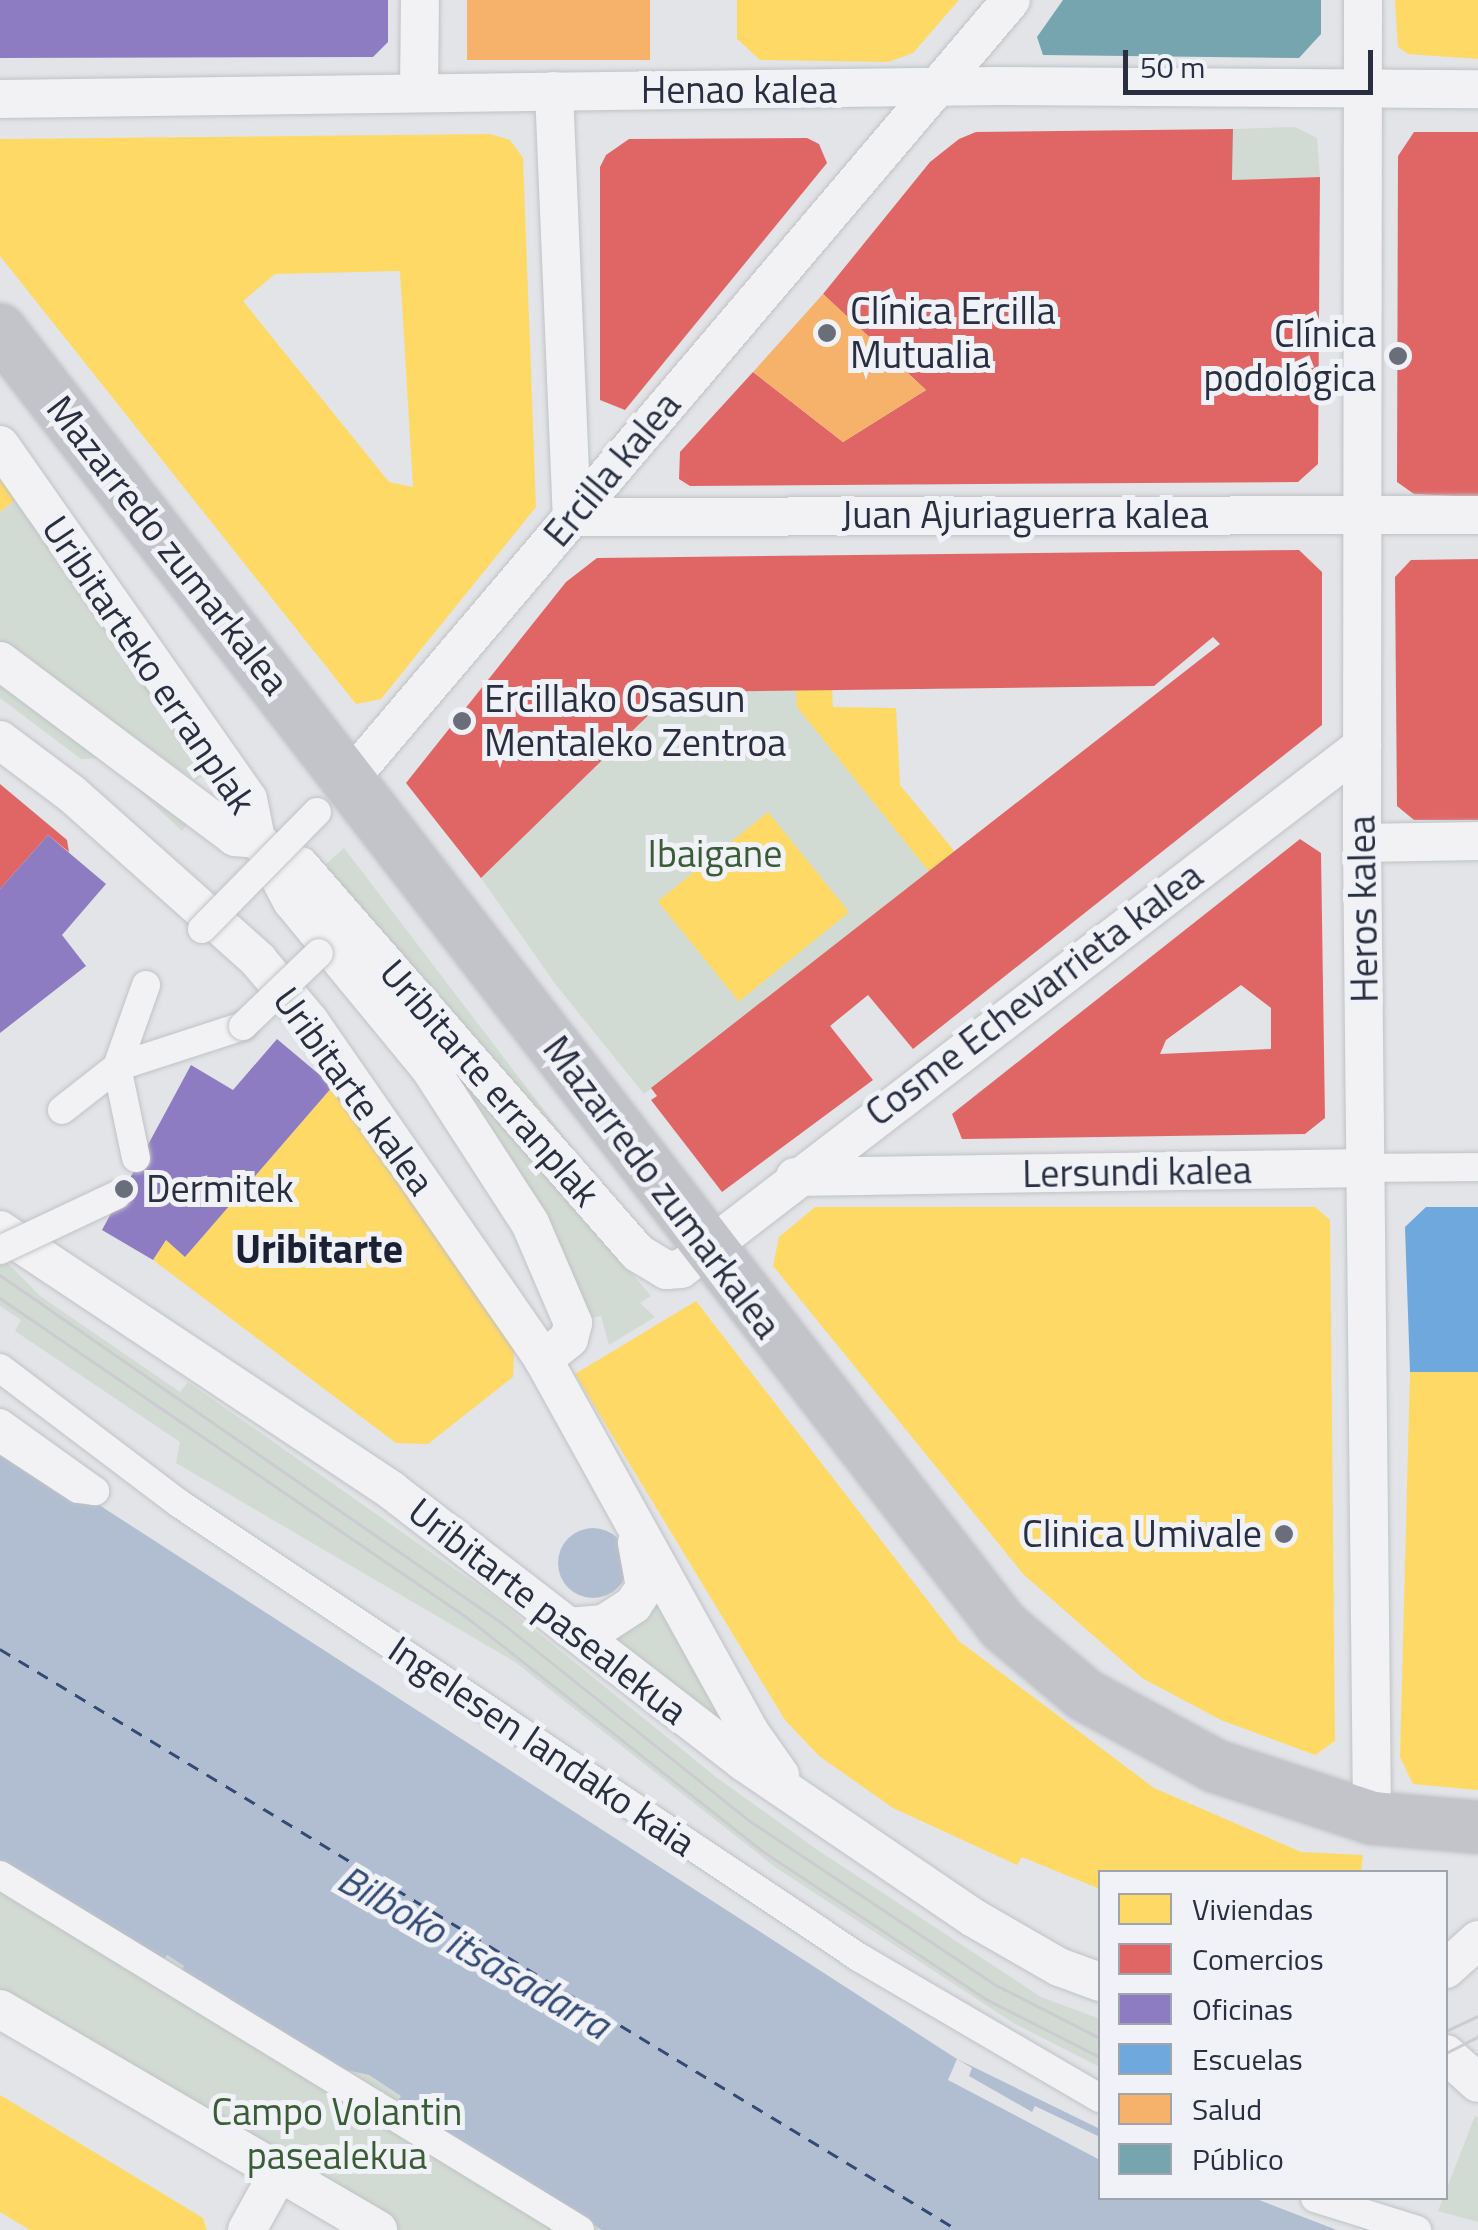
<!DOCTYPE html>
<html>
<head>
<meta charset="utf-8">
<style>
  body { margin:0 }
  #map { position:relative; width:1478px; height:2230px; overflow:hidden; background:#e2e4e7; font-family:"Titillium Web",sans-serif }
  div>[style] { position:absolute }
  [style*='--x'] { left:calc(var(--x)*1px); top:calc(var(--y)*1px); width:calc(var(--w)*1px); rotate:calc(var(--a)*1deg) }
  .green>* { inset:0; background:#d2dbd3 }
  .water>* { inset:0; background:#b1bed2 }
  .round { border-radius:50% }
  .pier>* { inset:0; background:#e2e4e7 }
  .homes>* { inset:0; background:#ffd966; transform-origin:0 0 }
  .shops>* { inset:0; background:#e06666 }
  .offices>* { inset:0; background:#8e7cc3 }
  .schools>* { inset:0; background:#6fa8dc }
  .health>* { inset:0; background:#f6b26b; transform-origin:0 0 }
  .public>* { inset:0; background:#76a5af }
  .ferry>* { height:2.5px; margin-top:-1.25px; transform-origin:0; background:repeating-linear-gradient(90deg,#334a75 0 12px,transparent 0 22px) }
  .roads { filter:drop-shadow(0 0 2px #c0c2c5) drop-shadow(0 0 2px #c0c2c5) }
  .pedestrian>* { height:28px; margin:-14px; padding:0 14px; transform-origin:14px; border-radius:14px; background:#f2f2f4 }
  .minor>* { height:38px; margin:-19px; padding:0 19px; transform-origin:19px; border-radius:19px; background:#f2f2f4 }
  .secondary>* { height:52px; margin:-26px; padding:0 26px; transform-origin:26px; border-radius:26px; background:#c3c4ca }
  .tram>* { height:2.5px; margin:-1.25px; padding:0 1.25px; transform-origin:1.25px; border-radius:1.25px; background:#cbccd0 }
  .bridges { filter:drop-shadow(0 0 2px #c0c2c5) drop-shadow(0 0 2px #c0c2c5) }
  .pedestrian-bridge>* { height:28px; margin:-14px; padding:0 14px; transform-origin:14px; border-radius:14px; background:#f2f2f4 }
  .dots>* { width:28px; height:28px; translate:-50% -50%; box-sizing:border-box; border:5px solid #f0f2f7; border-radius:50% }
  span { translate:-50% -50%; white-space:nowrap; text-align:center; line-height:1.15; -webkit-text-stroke:10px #f0f2f7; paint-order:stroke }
  .street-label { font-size:38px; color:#292f41 }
  .poi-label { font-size:38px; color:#292f41 }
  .left { translate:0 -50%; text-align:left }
  .right { translate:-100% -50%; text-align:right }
  .park-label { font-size:38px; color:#3a5d36 }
  .neighbourhood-label { font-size:40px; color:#1b2132; font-weight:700 }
  .water-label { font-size:40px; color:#334a75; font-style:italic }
  .legend { position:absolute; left:1098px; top:1870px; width:350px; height:330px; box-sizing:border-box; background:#f0f2f7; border:2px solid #a0a4ae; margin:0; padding:12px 18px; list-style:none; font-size:30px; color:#292f41 }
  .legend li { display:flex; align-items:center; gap:20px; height:50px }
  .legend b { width:50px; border:2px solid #a0a4ae }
  .scale { position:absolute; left:1123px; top:50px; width:250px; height:45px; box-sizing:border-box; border:5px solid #292f41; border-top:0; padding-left:12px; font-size:30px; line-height:35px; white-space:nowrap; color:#292f41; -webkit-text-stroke:8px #f0f2f7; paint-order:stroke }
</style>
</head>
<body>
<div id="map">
  <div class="green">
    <i style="clip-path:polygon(1295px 127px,1317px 138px,1320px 177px,1232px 180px,1233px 129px)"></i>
    <i style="clip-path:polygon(16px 499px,201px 765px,203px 776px,195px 781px,0 641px,0 512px)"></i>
    <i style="clip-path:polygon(0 676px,188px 824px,182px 831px,104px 758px,81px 759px,0 698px)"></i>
    <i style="clip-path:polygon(796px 689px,931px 874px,644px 1094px,556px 985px,481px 878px,661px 703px,688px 703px,689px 692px)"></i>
    <i style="clip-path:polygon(344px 848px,578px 1155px,324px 866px)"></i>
    <i style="clip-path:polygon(440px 1045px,651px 1296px,640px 1303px,655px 1317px,609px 1345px,601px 1316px,589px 1318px,527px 1188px)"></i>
    <i style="clip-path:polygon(0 1255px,40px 1296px,180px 1392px,188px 1382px,493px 1596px,716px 1777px,819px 1851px,1041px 1997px,1100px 2019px,1100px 2067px,1015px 2024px,775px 1867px,515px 1662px,176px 1463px,180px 1442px,15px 1331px,21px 1320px,0 1306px)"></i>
    <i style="clip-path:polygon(661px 1598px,756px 1759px,603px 1635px,644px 1617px)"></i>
    <i style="clip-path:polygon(0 1861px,162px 1962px,166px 1955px,185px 1966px,181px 1973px,332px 2067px,369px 2075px,401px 2096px,396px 2106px,602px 2230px,378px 2230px,0 2009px)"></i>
    <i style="clip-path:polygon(1475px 2116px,1478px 2117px,1478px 2222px,1438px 2211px)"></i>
  </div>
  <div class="water">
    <i style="clip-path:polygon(0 1441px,957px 2059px,1100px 2129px,1100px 2198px,1254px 2198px,1337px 2230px,602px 2230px,395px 2105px,401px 2096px,369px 2075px,332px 2067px,180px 1974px,184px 1966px,167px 1955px,161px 1962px,0 1861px)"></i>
    <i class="round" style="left:558px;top:1528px;width:70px;height:70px"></i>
  </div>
  <div class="pier">
    <i style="clip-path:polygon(957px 2059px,972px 2068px,969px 2076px,1032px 2112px,1035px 2106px,1100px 2137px,1100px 2160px,948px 2080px)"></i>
  </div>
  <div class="homes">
    <i style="clip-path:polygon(737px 0,959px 0,913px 53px,888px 62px,760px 60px,737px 39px)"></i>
    <i style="clip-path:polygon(1395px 0,1478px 0,1478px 59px,1408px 54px,1398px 47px)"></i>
    <i style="clip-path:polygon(evenodd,490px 134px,510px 140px,523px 158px,536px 507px,381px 699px,356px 704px,0 256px,0 139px,490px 134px,400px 271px,413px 487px,389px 482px,243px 301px,275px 274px,400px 271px)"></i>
    <i style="clip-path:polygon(0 476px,16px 499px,0 512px)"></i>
    <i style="clip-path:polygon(832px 688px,833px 707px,896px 708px,900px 785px,956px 853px,931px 874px,797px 707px,796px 689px)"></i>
    <i style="left:768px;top:812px;width:129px;height:142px;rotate:51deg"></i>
    <i style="clip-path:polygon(333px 1086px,514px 1349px,513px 1377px,428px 1444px,396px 1443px,153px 1260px,166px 1240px,185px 1257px)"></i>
    <i style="clip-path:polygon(815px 1207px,1315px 1207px,1330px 1220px,1335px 1741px,1315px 1755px,1221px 1720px,1142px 1678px,1024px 1575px,773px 1266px,779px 1237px)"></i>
    <i style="clip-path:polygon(696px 1301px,959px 1641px,1154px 1788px,1301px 1852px,1363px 1855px,1361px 1872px,1100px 1872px,1100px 1889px,1022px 1857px,1017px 1865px,893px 1808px,819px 1756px,785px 1720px,575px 1374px)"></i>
    <i style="clip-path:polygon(1410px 1372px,1478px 1372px,1478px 1790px,1413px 1784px,1400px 1757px)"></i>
    <i style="clip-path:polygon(0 2095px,203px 2218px,207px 2230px,30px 2230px,0 2212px)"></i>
  </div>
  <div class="shops">
    <i style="clip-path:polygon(1233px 129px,1232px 180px,1320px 177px,1318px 464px,1298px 482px,690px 486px,679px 479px,680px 452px,753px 372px,843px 442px,926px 390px,823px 294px,930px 162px,959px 139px,976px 132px)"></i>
    <i style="clip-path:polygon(1414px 132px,1478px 132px,1478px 497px,1414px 494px,1397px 482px,1398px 156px)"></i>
    <i style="clip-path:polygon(807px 138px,819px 144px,827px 163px,625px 410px,600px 400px,600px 167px,606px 155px,629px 139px)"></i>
    <i style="clip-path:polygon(1299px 550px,1322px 572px,1322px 725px,913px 1049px,868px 995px,830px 1026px,873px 1080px,722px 1192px,651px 1100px,657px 1096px,651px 1088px,1220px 644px,1213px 637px,1154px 686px,689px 692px,688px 703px,661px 703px,481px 878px,406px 783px,566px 582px,597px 558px)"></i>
    <i style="clip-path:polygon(1478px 559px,1478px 820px,1414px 820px,1397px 806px,1395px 577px,1411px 560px)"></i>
    <i style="clip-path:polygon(0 784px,67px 840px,69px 852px,48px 835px,0 889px)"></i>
    <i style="clip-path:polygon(evenodd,1300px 839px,1321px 853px,1325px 1118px,1305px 1134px,962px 1139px,952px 1114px,1300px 839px,1241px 985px,1271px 1008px,1271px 1049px,1160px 1054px,1166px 1040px,1241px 985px)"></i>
  </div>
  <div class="offices">
    <i style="clip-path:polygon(0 0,388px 0,388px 42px,373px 57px,0 58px)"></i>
    <i style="clip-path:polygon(48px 835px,106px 884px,62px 935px,86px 966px,0 1033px,0 889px)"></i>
    <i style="clip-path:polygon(277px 1039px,333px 1086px,185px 1257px,166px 1240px,153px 1260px,102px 1230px,191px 1065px,233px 1090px)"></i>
  </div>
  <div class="schools">
    <i style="clip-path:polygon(1426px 1207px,1478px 1207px,1478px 1372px,1410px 1372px,1405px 1227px)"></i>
  </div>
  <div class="health">
    <i style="left:467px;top:0;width:183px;height:60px"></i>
    <i style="clip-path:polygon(823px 294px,926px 390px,843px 442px,753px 372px)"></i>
  </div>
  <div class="public">
    <i style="clip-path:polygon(1063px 0,1321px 0,1321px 34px,1299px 58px,1043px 55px,1037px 37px)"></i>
  </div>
  <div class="ferry">
    <i style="--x:0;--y:1649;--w:1120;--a:31.24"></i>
  </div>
  <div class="roads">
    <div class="pedestrian">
      <i style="--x:62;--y:1110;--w:70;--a:-38"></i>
      <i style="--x:117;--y:1067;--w:133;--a:-18"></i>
      <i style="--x:136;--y:1158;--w:93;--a:-101.8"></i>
      <i style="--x:117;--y:1067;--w:87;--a:-70.5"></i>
      <i style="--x:1367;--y:1168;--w:111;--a:-0.5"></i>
      <i style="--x:0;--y:1368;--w:226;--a:37.1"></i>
      <i style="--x:180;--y:1504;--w:818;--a:33.73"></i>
      <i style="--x:860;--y:1958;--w:278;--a:30.3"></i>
      <i style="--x:0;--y:1423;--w:117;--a:35.6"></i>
      <i style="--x:95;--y:1491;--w:17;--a:-173"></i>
      <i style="--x:78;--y:1489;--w:93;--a:-146.8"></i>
      <i style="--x:0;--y:1875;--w:680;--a:31.47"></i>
      <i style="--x:1315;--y:2198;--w:107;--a:17.4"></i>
    </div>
    <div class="minor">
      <i style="--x:1363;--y:0;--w:843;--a:90.07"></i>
      <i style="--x:1362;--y:843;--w:975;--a:89.41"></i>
      <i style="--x:554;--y:91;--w:426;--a:87.6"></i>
      <i style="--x:419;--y:92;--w:92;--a:-89.4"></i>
      <i style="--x:0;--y:99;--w:998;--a:-0.75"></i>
      <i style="--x:998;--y:86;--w:480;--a:0.4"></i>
      <i style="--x:0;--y:445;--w:432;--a:55"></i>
      <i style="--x:248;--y:799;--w:41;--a:78.7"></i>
      <i style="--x:572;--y:517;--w:906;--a:-0.13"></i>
      <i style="--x:0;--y:661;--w:294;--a:36.8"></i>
      <i style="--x:235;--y:837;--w:21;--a:5"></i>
      <i style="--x:256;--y:839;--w:35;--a:44"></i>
      <i style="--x:281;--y:863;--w:19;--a:9"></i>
      <i style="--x:300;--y:866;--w:514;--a:48.87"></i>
      <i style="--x:638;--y:1253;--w:33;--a:31"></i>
      <i style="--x:666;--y:1270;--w:15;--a:-4"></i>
      <i style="--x:681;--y:1269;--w:859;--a:-37.52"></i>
      <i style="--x:0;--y:740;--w:90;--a:36.9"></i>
      <i style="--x:72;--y:794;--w:249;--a:41.7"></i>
      <i style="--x:258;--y:960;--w:81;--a:50"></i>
      <i style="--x:310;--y:1022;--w:410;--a:55.3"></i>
      <i style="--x:543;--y:1359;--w:425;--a:61"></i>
      <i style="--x:749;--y:1731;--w:54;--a:54.8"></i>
      <i style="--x:348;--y:781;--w:1024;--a:-49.67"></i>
      <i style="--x:1362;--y:843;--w:116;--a:-1"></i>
      <i style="--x:281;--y:863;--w:11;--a:112"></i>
      <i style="--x:277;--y:873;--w:32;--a:62"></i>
      <i style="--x:292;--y:901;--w:215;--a:50.5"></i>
      <i style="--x:429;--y:1067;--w:186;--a:57.1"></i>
      <i style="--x:530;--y:1223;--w:109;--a:66.7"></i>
      <i style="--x:573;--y:1323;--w:16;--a:104"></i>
      <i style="--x:569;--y:1339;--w:33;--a:142"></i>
      <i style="--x:795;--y:1177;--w:572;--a:-0.9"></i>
      <i style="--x:0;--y:1230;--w:470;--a:33.6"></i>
      <i style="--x:391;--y:1490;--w:446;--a:37.6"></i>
      <i style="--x:744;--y:1762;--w:276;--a:34.2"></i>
      <i style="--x:972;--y:1917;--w:100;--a:29.9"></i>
      <i style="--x:1059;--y:1967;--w:44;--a:20.1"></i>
      <i style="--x:568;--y:1627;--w:36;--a:-5"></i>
      <i style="--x:604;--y:1624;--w:35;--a:-33"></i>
      <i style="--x:633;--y:1605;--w:22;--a:-56"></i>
      <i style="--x:645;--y:1587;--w:45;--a:-100.3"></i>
      <i style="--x:1446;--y:1969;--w:43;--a:-42.2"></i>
      <i style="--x:0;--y:2009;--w:438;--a:30.3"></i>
      <i style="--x:1446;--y:2054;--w:43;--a:42.2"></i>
      <i style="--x:247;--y:2230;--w:66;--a:-61.1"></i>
    </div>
    <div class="secondary">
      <i style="--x:0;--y:330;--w:1639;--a:52.26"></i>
      <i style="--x:1003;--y:1626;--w:107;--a:40.1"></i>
      <i style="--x:1085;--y:1695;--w:148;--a:28.6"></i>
      <i style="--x:1215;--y:1766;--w:165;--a:18.3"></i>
      <i style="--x:1372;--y:1818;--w:106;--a:4.9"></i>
    </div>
  </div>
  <div class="tram">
    <i style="--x:0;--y:1275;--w:611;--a:34.73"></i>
    <i style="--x:502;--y:1623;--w:317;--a:38.6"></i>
    <i style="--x:750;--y:1821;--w:296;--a:33.7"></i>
    <i style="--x:996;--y:1985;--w:117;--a:27"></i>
    <i style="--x:0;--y:1298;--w:563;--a:34.37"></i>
    <i style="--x:465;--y:1616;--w:377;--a:38.3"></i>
    <i style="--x:761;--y:1850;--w:270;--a:33.5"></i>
    <i style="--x:986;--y:1999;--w:128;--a:27"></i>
    <i style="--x:1446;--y:2031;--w:35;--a:-25"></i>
    <i style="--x:1446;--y:2053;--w:36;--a:-27"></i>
  </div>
  <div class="bridges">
    <div class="pedestrian-bridge">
      <i style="--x:202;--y:929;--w:164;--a:-45.5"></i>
      <i style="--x:243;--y:1026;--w:105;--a:-43.8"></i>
      <i style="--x:0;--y:1250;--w:129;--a:-25.2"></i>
    </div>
  </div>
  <div class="dots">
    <i style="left:827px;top:333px;background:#6a6e7b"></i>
    <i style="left:1398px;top:356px;background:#6a6e7b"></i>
    <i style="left:462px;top:721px;background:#6a6e7b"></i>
    <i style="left:124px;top:1189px;background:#6a6e7b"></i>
    <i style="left:1284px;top:1534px;background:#6a6e7b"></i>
  </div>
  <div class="street-label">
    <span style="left:739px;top:90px">Henao kalea</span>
    <span style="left:612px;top:469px;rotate:-50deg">Ercilla kalea</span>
    <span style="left:1025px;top:515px">Juan Ajuriaguerra kalea</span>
    <span style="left:168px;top:545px;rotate:52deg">Mazarredo zumarkalea</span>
    <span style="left:149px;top:665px;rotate:56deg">Uribitarteko erranplak</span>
    <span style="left:1363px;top:909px;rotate:-91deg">Heros kalea</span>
    <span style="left:1034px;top:994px;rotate:-37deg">Cosme Echevarrieta kalea</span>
    <span style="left:490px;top:1083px;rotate:49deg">Uribitarte erranplak</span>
    <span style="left:354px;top:1091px;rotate:54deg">Uribitarte kalea</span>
    <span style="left:1137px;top:1172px;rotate:-1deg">Lersundi kalea</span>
    <span style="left:662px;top:1187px;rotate:53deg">Mazarredo zumarkalea</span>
    <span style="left:548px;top:1611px;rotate:38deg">Uribitarte pasealekua</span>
    <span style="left:542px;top:1746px;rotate:34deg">Ingelesen landako kaia</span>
  </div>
  <div class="poi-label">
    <span class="left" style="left:850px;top:333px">Clínica Ercilla<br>Mutualia</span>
    <span class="right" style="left:1376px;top:356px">Clínica<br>podológica</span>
    <span class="left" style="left:484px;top:721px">Ercillako Osasun<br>Mentaleko Zentroa</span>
    <span class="left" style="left:146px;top:1189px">Dermitek</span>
    <span class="right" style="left:1262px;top:1534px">Clinica Umivale</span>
  </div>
  <div class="park-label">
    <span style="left:715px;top:854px">Ibaigane</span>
    <span style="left:337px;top:2134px">Campo Volantin<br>pasealekua</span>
  </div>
  <div class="neighbourhood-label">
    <span style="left:319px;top:1249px">Uribitarte</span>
  </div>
  <div class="water-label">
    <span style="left:474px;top:1952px;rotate:30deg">Bilboko itsasadarra</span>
  </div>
  <ul class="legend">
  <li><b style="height:28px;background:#ffd966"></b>Viviendas</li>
  <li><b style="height:28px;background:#e06666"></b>Comercios</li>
  <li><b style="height:28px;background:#8e7cc3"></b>Oficinas</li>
  <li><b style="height:28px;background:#6fa8dc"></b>Escuelas</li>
  <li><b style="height:28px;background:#f6b26b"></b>Salud</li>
  <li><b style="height:28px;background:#76a5af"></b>Público</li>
  </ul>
  <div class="scale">50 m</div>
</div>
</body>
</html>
